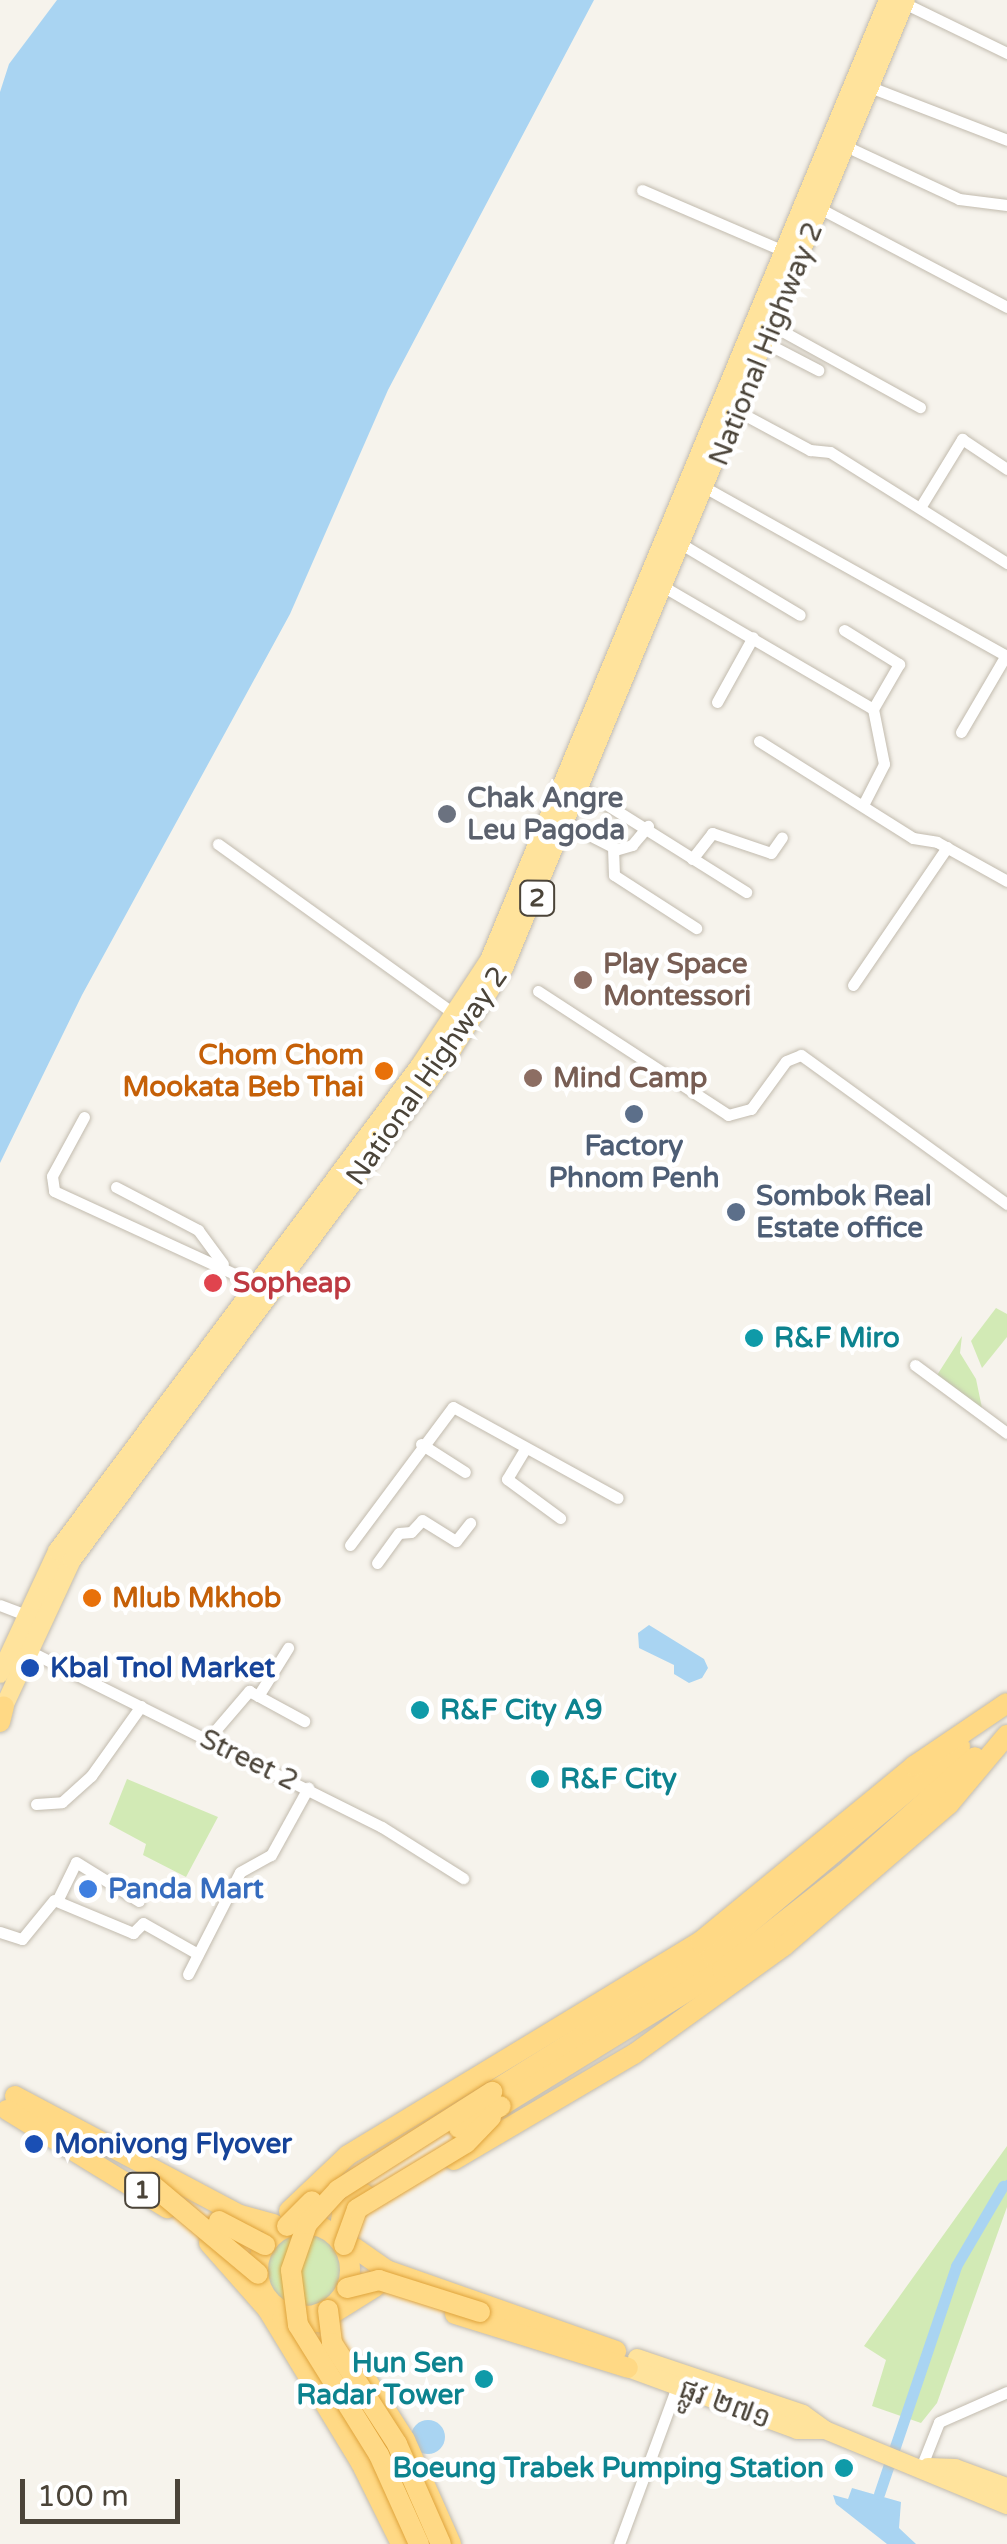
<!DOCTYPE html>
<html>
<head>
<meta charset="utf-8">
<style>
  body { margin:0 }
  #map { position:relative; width:1007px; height:2544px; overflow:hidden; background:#f6f3ec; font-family:"Varela Round","Noto Sans Khmer",sans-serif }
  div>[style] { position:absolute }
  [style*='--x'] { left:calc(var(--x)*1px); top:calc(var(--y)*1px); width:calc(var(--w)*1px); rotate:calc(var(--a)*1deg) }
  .green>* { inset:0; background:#d2eab5 }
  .round { border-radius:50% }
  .water>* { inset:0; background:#a9d4f2 }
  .stream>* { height:4px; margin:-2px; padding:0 2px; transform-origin:2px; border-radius:2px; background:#a9d4f2 }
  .canal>* { height:11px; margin:-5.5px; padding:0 5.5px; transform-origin:5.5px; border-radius:5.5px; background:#a9d4f2 }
  .roads { filter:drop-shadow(0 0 2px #c2bbae) drop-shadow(0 0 2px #c2bbae) }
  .minor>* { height:11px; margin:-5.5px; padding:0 5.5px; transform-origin:5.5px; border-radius:5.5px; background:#fff }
  .primary>* { height:18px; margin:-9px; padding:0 9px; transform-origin:9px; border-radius:9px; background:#ffe39c }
  .trunk>* { height:20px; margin:-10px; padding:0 10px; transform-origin:10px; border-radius:10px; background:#ffd985 }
  .trunk>.ring { margin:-10px; padding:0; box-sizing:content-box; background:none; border:20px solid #ffd985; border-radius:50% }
  .bridges { filter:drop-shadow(0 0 2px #e0a43c) drop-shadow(0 0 2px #e0a43c) }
  .trunk-bridge>* { height:20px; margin:-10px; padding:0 10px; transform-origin:10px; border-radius:10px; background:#ffd985 }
  .dots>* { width:28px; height:28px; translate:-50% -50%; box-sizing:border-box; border:5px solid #fff; border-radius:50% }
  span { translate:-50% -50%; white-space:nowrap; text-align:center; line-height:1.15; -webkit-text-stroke:9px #fff; paint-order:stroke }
  .shield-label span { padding:2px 8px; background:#fff; border:2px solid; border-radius:8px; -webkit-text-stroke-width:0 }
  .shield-label { font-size:25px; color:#4b4439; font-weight:700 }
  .street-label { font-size:28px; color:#4b4439 }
  .worship-label { font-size:28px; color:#5b616d; font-weight:700 }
  .left { translate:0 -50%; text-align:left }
  .education-label { font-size:28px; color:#785e54; font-weight:700 }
  .food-label { font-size:28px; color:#c56008; font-weight:700 }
  .right { translate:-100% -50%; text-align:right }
  .service-label { font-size:28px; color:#4e5e75; font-weight:700 }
  .health-label { font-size:28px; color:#be3a42; font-weight:700 }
  .culture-label { font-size:28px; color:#0d838f; font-weight:700 }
  .transit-label { font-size:28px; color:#164399; font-weight:700 }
  .shop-label { font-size:28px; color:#366cbe; font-weight:700 }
  .scale { position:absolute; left:20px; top:2479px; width:160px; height:45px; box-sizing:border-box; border:5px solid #4b4439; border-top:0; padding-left:12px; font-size:30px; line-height:35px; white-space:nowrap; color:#4b4439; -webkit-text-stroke:8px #fff; paint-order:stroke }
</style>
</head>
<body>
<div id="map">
  <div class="green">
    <i style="clip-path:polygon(996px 1308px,1007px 1314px,1007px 1337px,982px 1368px,971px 1341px)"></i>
    <i style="clip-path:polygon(962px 1336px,960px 1353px,976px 1379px,982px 1408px,932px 1383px)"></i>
    <i style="clip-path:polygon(127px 1779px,218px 1817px,186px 1877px,143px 1855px,146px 1844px,109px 1824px)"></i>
    <i style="clip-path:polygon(1007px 2146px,1007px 2207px,937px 2403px,921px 2423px,872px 2406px,886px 2360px,864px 2346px)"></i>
    <i class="round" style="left:265px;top:2231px;width:78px;height:78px"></i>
  </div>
  <div class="water">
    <i style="clip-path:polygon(57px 0,594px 0,388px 390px,290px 614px,82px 995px,0 1163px,0 92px,9px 64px)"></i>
    <i style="clip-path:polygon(649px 1625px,704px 1659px,708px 1668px,702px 1678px,689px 1683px,674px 1674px,674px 1665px,639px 1648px,638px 1633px)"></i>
    <i class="round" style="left:411px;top:2420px;width:34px;height:34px"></i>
    <i style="clip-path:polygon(852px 2488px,901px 2502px,899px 2528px,916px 2544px,887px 2544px,836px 2504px,833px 2495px,848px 2499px)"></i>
  </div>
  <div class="stream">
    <i style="--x:1003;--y:2186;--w:6;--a:-45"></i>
  </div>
  <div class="canal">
    <i style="--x:879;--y:2494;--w:241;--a:-71.3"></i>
    <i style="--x:956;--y:2266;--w:93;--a:-59.6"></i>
  </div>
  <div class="roads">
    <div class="minor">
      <i style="--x:902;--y:2;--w:117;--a:25.9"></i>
      <i style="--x:870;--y:87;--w:147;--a:21.1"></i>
      <i style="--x:839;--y:143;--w:132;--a:25"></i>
      <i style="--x:959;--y:199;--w:48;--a:7.1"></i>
      <i style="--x:642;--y:190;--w:159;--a:23.3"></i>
      <i style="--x:821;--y:209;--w:210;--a:27.8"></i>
      <i style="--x:773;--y:326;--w:168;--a:28.9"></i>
      <i style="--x:766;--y:343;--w:59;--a:27.4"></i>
      <i style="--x:730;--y:407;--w:91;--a:28.3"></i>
      <i style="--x:810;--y:450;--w:20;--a:6"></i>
      <i style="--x:830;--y:452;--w:209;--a:32.1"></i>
      <i style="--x:706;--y:488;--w:345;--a:29.2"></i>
      <i style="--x:921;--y:506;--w:79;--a:-58.5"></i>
      <i style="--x:962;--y:439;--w:54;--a:33.7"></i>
      <i style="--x:683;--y:545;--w:136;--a:30.9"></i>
      <i style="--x:659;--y:584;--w:248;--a:30.3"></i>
      <i style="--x:873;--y:709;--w:56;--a:78.7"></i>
      <i style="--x:884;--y:764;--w:46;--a:117.1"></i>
      <i style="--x:844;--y:630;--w:65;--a:31.7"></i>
      <i style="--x:899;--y:664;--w:52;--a:120"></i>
      <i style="--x:717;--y:702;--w:74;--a:-61"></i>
      <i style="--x:961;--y:732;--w:89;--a:-59.7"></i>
      <i style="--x:759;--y:741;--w:182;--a:32.2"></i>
      <i style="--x:913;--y:838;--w:24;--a:9"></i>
      <i style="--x:937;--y:842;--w:80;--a:29.1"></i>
      <i style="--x:582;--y:789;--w:194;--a:32.1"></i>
      <i style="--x:560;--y:820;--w:59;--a:27"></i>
      <i style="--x:613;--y:847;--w:28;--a:88"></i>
      <i style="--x:614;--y:875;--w:98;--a:32.9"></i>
      <i style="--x:218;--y:844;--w:293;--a:35.7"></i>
      <i style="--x:615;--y:850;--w:18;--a:-16"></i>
      <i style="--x:632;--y:845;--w:25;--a:-50"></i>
      <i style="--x:692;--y:859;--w:33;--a:-52"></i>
      <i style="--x:712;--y:833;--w:62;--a:18.7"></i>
      <i style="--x:771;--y:853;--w:19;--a:-55"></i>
      <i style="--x:853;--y:985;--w:167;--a:-55.7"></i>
      <i style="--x:538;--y:991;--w:227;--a:33.1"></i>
      <i style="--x:728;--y:1115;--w:24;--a:-15"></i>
      <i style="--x:751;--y:1109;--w:59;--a:-53.9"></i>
      <i style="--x:786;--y:1061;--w:16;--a:-22"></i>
      <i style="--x:801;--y:1055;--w:254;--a:35.9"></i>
      <i style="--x:84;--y:1117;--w:67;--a:118.5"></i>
      <i style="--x:52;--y:1176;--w:15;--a:82"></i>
      <i style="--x:54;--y:1191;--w:222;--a:24.7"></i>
      <i style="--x:116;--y:1187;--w:93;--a:27.7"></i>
      <i style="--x:198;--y:1230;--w:42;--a:53.7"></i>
      <i style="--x:915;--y:1365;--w:114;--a:36.5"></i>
      <i style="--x:421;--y:1444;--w:52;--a:32.5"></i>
      <i style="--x:525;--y:1449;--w:35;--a:121"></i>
      <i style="--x:507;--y:1479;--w:66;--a:36.3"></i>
      <i style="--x:350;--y:1545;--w:172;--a:-53.3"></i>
      <i style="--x:453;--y:1407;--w:188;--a:28.9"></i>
      <i style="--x:377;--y:1563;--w:37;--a:-54"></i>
      <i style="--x:399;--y:1533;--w:12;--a:-5"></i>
      <i style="--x:411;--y:1532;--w:16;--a:-47"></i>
      <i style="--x:422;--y:1520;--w:40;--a:32"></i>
      <i style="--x:456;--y:1541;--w:23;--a:-52"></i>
      <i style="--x:0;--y:1605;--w:28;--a:21"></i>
      <i style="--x:29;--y:1651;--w:394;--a:26.5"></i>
      <i style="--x:382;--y:1827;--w:96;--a:32.2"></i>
      <i style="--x:258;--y:1696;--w:57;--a:-58"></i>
      <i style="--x:207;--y:1740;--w:65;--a:-49.4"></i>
      <i style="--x:249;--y:1691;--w:63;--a:28.6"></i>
      <i style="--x:36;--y:1804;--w:26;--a:-4"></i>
      <i style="--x:62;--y:1802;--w:39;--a:-42"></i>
      <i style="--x:91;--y:1776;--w:86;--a:-54.5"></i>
      <i style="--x:57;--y:1901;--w:43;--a:-64"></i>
      <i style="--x:76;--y:1862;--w:74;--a:31.8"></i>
      <i style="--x:0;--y:1932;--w:23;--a:18"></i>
      <i style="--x:22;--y:1939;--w:50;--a:-50.6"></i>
      <i style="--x:54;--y:1900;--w:86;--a:22.7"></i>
      <i style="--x:133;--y:1933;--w:14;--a:-45"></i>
      <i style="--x:143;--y:1923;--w:63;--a:29.4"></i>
      <i style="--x:188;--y:1974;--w:114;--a:-63"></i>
      <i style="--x:240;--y:1872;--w:35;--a:-29"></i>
      <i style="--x:271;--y:1855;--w:77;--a:-61.1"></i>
      <i style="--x:922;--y:2465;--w:46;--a:-68.4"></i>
      <i style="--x:939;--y:2422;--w:74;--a:-23.8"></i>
      <i style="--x:619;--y:2544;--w:171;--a:-69.8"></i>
    </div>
    <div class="primary">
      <i style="--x:0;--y:1674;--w:136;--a:-65.1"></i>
      <i style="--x:57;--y:1551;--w:607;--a:-53.24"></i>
      <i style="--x:420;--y:1065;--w:126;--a:-56.7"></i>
      <i style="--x:489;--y:960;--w:1040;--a:-67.43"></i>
      <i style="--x:0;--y:1715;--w:171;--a:-65.1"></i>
      <i style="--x:72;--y:1560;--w:636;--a:-53.31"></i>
      <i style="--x:452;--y:1050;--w:97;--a:-57.6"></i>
      <i style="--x:504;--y:968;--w:1048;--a:-67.45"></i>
      <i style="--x:637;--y:2358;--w:175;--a:18.6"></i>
      <i style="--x:803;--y:2414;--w:27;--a:36"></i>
      <i style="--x:825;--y:2430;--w:197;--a:22.4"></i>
      <i style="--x:628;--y:2368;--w:180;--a:20.1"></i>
      <i style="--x:797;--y:2430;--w:28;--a:0"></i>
      <i style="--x:928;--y:2467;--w:27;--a:2"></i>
      <i style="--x:955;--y:2468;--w:55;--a:20.1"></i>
    </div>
    <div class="trunk">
      <i style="--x:0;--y:1722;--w:16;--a:-76"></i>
      <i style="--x:492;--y:2092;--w:259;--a:-31.9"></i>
      <i style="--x:712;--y:1955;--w:324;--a:-40"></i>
      <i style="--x:15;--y:2096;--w:255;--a:27.9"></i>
      <i style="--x:240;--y:2215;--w:35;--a:15"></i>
      <i style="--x:501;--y:2106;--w:259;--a:-31.6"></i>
      <i style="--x:722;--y:1970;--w:162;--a:-38.2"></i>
      <i style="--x:849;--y:1870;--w:169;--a:-41.9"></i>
      <i style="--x:7;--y:2110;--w:188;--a:31.5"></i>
      <i style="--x:454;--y:2160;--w:209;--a:-30.5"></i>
      <i style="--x:634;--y:2054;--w:185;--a:-35.8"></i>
      <i style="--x:784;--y:1946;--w:218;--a:-40.7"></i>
      <i style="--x:949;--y:1804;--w:90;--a:-50"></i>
      <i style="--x:289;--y:2211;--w:81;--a:-43.5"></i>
      <i style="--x:348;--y:2155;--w:411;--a:-31.2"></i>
      <i style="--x:700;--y:1942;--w:277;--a:-39.4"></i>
      <i style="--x:914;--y:1766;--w:112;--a:-34.1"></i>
      <i class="ring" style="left:258px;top:2224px;width:72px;height:72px"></i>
      <i style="--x:340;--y:2228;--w:14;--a:-82"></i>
      <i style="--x:342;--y:2214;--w:30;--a:-41"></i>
      <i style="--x:209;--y:2243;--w:89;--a:48.6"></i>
      <i style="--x:268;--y:2310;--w:179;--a:58.7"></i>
      <i style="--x:361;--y:2463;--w:90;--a:63.7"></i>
      <i style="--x:355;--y:2248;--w:38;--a:35"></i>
      <i style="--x:386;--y:2270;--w:244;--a:19.4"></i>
      <i style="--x:455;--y:2314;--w:181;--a:17.3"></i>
      <i style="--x:282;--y:2319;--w:37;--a:5"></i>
      <i style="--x:319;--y:2322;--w:66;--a:-32"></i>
      <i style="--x:357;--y:2365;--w:89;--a:57.4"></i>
      <i style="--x:405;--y:2440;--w:114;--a:66.1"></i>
    </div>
  </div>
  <div class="bridges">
    <div class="trunk-bridge">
      <i style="--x:459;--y:2128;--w:47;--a:-27.6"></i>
      <i style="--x:152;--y:2185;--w:138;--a:40"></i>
      <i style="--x:219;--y:2221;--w:52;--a:27.6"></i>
      <i style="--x:287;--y:2226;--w:35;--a:-45"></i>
      <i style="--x:344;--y:2245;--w:38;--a:-70"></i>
      <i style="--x:357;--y:2209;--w:127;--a:-31.2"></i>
      <i style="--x:466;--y:2143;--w:36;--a:-46"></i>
      <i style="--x:347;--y:2288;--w:33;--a:-14"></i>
      <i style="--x:379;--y:2280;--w:106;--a:17.6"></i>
      <i style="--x:328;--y:2310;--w:33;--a:83"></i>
      <i style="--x:332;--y:2343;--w:120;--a:57.2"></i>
      <i style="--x:397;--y:2444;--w:109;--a:66.3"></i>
      <i style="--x:419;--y:2544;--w:98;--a:-114.2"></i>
      <i style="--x:379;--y:2455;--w:153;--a:-121.9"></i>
      <i style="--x:298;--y:2325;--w:55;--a:-97.3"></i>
      <i style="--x:291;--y:2270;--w:49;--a:-70.8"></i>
      <i style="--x:307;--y:2224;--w:46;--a:-47.6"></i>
      <i style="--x:338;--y:2190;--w:183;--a:-32.5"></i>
    </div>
  </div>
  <div class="dots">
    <i style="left:447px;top:814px;background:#6b7280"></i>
    <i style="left:583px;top:980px;background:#8d6e63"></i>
    <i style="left:384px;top:1071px;background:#e8710a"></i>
    <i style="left:533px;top:1078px;background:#8d6e63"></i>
    <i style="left:634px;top:1114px;background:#5c6f8a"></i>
    <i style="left:736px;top:1212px;background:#5c6f8a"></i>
    <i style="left:213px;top:1283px;background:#e0444e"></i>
    <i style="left:754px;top:1338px;background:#0f9aa8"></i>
    <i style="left:92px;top:1598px;background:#e8710a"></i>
    <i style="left:30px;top:1668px;background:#1a4fb4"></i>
    <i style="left:420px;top:1710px;background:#0f9aa8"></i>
    <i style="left:540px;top:1779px;background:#0f9aa8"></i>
    <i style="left:88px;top:1889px;background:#3f7fe0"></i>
    <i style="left:34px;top:2144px;background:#1a4fb4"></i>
    <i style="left:484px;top:2379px;background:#0f9aa8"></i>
    <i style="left:844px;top:2468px;background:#0f9aa8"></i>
  </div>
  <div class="shield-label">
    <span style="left:537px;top:898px">2</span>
    <span style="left:142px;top:2190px">1</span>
  </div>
  <div class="street-label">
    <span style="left:766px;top:344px;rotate:-68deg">National Highway 2</span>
    <span style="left:427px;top:1076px;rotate:-55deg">National Highway 2</span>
    <span style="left:249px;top:1760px;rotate:26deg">Street 2</span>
    <span style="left:725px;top:2404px;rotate:20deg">ផ្លូវ ២៧១</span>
  </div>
  <div class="worship-label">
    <span class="left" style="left:467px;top:814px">Chak Angre<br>Leu Pagoda</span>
  </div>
  <div class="education-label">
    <span class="left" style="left:603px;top:980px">Play Space<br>Montessori</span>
    <span class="left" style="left:553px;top:1078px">Mind Camp</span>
  </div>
  <div class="food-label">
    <span class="right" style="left:364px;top:1071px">Chom Chom<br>Mookata Beb Thai</span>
    <span class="left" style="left:112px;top:1598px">Mlub Mkhob</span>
  </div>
  <div class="service-label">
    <span style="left:634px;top:1162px">Factory<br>Phnom Penh</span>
    <span class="left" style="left:756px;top:1212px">Sombok Real<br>Estate office</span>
  </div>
  <div class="health-label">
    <span class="left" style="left:233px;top:1283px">Sopheap</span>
  </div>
  <div class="culture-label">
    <span class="left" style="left:774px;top:1338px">R&amp;F Miro</span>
    <span class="left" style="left:440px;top:1710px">R&amp;F City A9</span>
    <span class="left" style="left:560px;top:1779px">R&amp;F City</span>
    <span class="right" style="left:464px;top:2379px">Hun Sen<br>Radar Tower</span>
    <span class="right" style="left:824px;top:2468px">Boeung Trabek Pumping Station</span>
  </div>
  <div class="transit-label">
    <span class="left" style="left:50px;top:1668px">Kbal Tnol Market</span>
    <span class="left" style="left:54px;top:2144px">Monivong Flyover</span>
  </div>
  <div class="shop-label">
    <span class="left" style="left:108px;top:1889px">Panda Mart</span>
  </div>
  <div class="scale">100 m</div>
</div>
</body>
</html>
